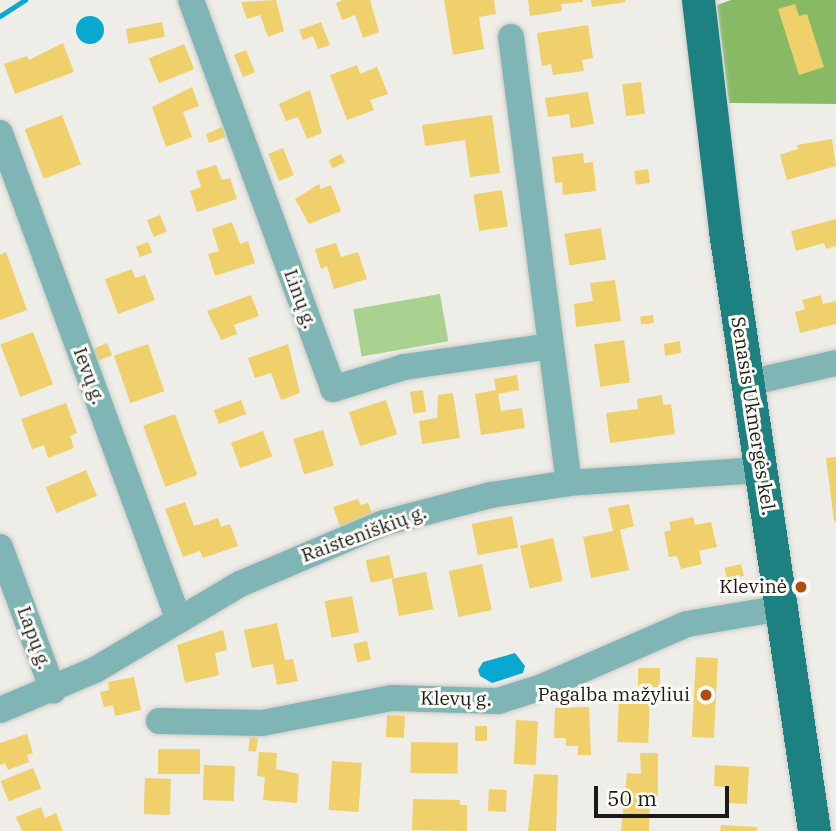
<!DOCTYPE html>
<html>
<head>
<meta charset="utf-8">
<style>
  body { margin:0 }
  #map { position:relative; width:836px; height:831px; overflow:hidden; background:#efede8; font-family:"IBM Plex Serif",serif }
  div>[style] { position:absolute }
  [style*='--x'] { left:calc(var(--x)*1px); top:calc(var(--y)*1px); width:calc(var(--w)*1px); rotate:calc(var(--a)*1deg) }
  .green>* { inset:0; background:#a9d190; transform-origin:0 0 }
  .forest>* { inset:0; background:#88ba65 }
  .water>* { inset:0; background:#09a8d1 }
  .round { border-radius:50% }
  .stream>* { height:5px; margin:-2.5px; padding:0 2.5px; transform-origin:2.5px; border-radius:2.5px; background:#09a8d1 }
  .building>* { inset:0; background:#efd06a; transform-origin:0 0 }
  .roads { filter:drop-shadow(0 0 2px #cdcbc7) drop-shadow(0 0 2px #cdcbc7) }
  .minor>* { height:26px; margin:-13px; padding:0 13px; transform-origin:13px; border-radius:13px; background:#7fb6b5 }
  .major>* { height:33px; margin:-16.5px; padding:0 16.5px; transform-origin:16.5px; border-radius:16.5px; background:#1e8181 }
  .dots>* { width:19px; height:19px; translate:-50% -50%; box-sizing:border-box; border:4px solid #fcfbf6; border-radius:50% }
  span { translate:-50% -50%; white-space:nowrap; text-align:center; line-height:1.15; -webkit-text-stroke:6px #fcfbf6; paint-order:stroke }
  .street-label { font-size:19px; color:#1a1a18 }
  .poi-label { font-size:19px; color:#1a1a18 }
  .right { translate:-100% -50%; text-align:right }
  .scale { position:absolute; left:594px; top:786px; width:135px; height:32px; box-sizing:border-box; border:4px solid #1a1a18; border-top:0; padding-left:9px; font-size:21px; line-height:24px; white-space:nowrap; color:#1a1a18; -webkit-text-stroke:5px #fcfbf6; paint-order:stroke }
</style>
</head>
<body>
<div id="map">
  <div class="green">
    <i style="left:440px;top:294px;width:48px;height:88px;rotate:80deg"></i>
  </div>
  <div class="forest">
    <i style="clip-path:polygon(731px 0,836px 0,836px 104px,729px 103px,717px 5px)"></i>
  </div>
  <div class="water">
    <i class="round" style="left:76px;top:16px;width:28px;height:28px"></i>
    <i style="clip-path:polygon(515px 653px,525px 666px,523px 673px,492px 683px,480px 676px,478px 670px,483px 662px)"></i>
  </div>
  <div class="stream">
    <i style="--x:0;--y:16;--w:30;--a:-33"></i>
  </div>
  <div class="building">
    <i style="clip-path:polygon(276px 0,284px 31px,268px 37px,260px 15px,247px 19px,241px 2px)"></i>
    <i style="clip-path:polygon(343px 0,370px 0,379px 32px,363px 38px,355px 15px,342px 20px,336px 3px)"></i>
    <i style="clip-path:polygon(444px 0,494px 0,496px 14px,479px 17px,484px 49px,453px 55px)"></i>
    <i style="clip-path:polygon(528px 0,583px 0,583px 2px,561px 4px,562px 11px,530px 16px)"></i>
    <i style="clip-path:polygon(591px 0,625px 0,626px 2px,592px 7px)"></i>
    <i style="clip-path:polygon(795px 4px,799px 16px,807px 14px,824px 67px,799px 75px,778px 9px)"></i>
    <i style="left:162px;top:22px;width:15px;height:37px;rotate:79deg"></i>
    <i style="clip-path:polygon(321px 22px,330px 45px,318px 49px,313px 36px,303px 40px,299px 30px)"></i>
    <i style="clip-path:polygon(588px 25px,593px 58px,582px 60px,584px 71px,553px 75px,551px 64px,542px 66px,537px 33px)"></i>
    <i style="clip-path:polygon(63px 43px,74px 72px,15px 94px,4px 64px,27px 56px,29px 60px)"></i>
    <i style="left:184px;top:44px;width:27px;height:38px;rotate:68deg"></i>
    <i style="left:246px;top:50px;width:24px;height:13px;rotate:68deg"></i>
    <i style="clip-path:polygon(357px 65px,360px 74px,377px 67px,388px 94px,370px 100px,374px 110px,347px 120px,330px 75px)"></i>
    <i style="left:641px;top:82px;width:32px;height:19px;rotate:83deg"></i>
    <i style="clip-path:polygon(192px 87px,199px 106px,183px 112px,192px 137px,166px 147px,152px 107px)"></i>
    <i style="clip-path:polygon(310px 90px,322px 133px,307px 139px,298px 117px,286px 121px,279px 104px)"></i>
    <i style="clip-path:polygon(588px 92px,594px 124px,571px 128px,569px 114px,548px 117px,545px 98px)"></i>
    <i style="left:62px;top:115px;width:53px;height:40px;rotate:69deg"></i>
    <i style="clip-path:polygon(492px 115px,500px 173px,470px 177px,465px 140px,425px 146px,422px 125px)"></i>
    <i style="clip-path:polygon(222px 127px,226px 137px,209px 143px,206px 134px)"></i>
    <i style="clip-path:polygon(832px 139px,836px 166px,787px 180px,780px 155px,798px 149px,797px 145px)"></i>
    <i style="left:283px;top:148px;width:29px;height:16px;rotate:68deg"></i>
    <i style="clip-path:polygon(583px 153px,584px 163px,593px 162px,596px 191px,563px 195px,562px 182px,555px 183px,552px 157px)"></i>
    <i style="left:341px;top:154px;width:9px;height:14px;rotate:63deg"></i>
    <i style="clip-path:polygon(216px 165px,222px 180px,230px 178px,237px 199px,197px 212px,190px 191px,201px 187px,196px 171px)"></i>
    <i style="left:648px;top:169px;width:14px;height:14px;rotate:82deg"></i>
    <i style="clip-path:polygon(319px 184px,321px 189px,331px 185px,341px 211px,309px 224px,295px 199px)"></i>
    <i style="left:502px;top:190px;width:37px;height:29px;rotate:81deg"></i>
    <i style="left:160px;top:215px;width:18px;height:14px;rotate:68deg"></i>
    <i style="clip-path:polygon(836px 219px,836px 246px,826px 249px,824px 243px,796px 251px,791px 231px)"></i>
    <i style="clip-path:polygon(232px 222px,240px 244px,248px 241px,255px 263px,215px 276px,208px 254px,219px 251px,212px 229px)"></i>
    <i style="left:601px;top:228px;width:32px;height:37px;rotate:81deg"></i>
    <i style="left:148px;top:242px;width:11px;height:13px;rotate:68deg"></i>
    <i style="clip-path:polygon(336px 243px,341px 257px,358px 252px,367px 279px,334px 289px,327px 266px,321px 269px,315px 249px)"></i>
    <i style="clip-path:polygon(6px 252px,27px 310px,0 320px,0 255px)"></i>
    <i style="clip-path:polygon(132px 269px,135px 278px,145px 275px,155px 300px,118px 314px,105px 279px)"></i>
    <i style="clip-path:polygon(615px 280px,621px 321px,576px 327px,574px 304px,593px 301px,590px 283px)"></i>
    <i style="clip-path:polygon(251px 295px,259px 316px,234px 325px,237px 334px,221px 340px,207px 311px)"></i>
    <i style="clip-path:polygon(821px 295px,823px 304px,836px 301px,836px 324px,800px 333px,795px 312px,805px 309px,802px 300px)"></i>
    <i style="left:653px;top:315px;width:8px;height:13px;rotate:83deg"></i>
    <i style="left:33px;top:332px;width:56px;height:35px;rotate:69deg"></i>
    <i style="left:624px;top:340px;width:43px;height:30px;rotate:82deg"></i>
    <i style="clip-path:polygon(680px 341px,681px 353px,665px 356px,664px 344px)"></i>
    <i style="left:107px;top:343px;width:13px;height:15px;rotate:67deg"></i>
    <i style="left:148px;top:344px;width:50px;height:36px;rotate:71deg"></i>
    <i style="clip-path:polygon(288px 344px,300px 393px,281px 400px,271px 373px,255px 378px,248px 358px)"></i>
    <i style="clip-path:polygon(517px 375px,519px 390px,498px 394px,501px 411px,522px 408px,525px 428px,481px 435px,475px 394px,496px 390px,494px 379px)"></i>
    <i style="left:423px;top:390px;width:22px;height:13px;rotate:82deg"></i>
    <i style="clip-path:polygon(453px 393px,460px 438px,422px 444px,419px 421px,437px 418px,438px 395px)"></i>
    <i style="clip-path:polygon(662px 395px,663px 405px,671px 404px,675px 434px,610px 443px,606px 413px,638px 409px,637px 399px)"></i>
    <i style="left:241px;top:400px;width:15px;height:29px;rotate:70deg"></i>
    <i style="left:386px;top:400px;width:36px;height:39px;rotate:72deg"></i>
    <i style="clip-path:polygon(66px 403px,77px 433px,70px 436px,74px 448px,48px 458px,44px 445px,32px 449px,21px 419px)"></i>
    <i style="left:175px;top:414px;width:65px;height:34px;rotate:70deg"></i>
    <i style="left:323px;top:430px;width:37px;height:31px;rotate:73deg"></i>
    <i style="left:263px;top:431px;width:27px;height:34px;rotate:70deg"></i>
    <i style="clip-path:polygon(836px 457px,836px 521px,834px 521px,826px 458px)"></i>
    <i style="left:86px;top:470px;width:28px;height:44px;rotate:67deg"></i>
    <i style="clip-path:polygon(358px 499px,361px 505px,368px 503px,374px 518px,341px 529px,333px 507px)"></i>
    <i style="clip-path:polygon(185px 502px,194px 526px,218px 518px,221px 527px,230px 524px,238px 546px,203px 558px,200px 551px,183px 557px,165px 509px)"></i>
    <i style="clip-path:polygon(629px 504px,634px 526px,620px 530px,629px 570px,591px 578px,583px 537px,613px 531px,608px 508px)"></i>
    <i style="left:512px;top:516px;width:32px;height:41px;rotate:79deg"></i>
    <i style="clip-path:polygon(693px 517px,695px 525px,711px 522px,717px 547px,699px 551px,702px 564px,681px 569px,677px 556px,669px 557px,664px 532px,671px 530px,669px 522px)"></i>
    <i style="left:553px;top:538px;width:44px;height:34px;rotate:77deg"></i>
    <i style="left:389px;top:555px;width:23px;height:24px;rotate:77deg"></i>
    <i style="left:482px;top:564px;width:47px;height:34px;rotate:78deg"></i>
    <i style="left:741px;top:564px;width:12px;height:17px;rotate:76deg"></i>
    <i style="left:426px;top:572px;width:38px;height:35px;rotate:79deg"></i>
    <i style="left:352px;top:596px;width:37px;height:28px;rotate:79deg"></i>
    <i style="clip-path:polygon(277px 623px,285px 660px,293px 659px,298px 681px,277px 685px,273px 664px,252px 668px,244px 630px)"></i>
    <i style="clip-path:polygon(223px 630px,227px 650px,215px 653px,219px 675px,185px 683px,177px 645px)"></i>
    <i style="left:367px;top:641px;width:19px;height:14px;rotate:78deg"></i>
    <i style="left:696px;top:657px;width:22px;height:80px;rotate:3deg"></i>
    <i style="left:638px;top:668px;width:22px;height:19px"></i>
    <i style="clip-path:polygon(134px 677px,141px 710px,115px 716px,113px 705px,104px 707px,100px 692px,109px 690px,108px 682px)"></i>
    <i style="left:619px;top:694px;width:31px;height:48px;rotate:2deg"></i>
    <i style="clip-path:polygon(589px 707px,591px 755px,578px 755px,578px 746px,566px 746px,566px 738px,554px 738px,555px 708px)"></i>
    <i style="left:387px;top:715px;width:18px;height:22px;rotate:3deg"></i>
    <i style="left:516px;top:720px;width:22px;height:44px;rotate:3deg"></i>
    <i style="left:475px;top:726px;width:12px;height:15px"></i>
    <i style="clip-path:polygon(27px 734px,33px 753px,27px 755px,29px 762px,8px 770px,5px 763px,0 765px,0 743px)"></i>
    <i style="left:250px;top:737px;width:8px;height:14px;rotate:7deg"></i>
    <i style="left:411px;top:742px;width:47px;height:31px;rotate:1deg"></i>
    <i style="left:158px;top:749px;width:42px;height:25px"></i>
    <i style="clip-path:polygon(259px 752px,277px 753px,276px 769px,299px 774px,297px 803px,263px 800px,265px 777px,257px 776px)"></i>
    <i style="clip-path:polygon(640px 753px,658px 753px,658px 796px,650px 796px,649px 831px,621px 831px,627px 773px,641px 774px)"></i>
    <i style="left:332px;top:761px;width:30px;height:49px;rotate:4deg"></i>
    <i style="left:204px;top:765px;width:31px;height:35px;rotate:2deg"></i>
    <i style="clip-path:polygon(715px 765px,749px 767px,747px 804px,728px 803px,729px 787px,714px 786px)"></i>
    <i style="left:33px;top:768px;width:22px;height:35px;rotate:68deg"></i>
    <i style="clip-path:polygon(534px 774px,558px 775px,556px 831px,528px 831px)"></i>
    <i style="left:145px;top:778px;width:26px;height:36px;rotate:2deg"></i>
    <i style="left:489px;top:789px;width:18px;height:22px;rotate:3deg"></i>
    <i style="clip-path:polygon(413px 799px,460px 800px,460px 805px,467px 805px,467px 831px,412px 830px)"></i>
    <i style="clip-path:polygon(41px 807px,45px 818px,56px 813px,63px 831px,22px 831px,16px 817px)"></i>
    <i style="clip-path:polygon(721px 825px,757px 827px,757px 831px,720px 831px)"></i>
  </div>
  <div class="roads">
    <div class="minor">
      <i style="--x:191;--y:0;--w:414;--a:69.9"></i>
      <i style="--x:333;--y:389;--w:74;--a:-17.2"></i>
      <i style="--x:404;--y:367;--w:148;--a:-8.1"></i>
      <i style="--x:511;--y:37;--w:450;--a:82.6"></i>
      <i style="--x:0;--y:133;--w:517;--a:69.85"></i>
      <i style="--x:748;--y:383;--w:90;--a:-12.8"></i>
      <i style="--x:0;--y:547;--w:153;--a:69.7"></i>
      <i style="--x:0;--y:710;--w:103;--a:-22.8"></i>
      <i style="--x:95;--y:670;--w:169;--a:-30.7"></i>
      <i style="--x:240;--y:584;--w:156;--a:-23"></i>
      <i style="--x:384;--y:523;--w:111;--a:-14.7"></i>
      <i style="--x:491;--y:495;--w:79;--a:-8.7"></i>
      <i style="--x:569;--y:483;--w:192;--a:-3.9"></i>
      <i style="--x:159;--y:721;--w:103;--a:1.1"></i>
      <i style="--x:262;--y:723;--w:132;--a:-10.9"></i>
      <i style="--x:392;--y:698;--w:106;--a:1.6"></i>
      <i style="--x:498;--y:701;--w:46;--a:-17.7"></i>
      <i style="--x:542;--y:687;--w:158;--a:-23.5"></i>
      <i style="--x:687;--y:624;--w:96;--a:-9.6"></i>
    </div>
    <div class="major">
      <i style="--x:698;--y:0;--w:233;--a:83.3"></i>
      <i style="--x:725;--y:231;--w:607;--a:81.56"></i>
    </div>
  </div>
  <div class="dots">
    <i style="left:801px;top:587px;background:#b04f0d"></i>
    <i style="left:706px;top:695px;background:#b04f0d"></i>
  </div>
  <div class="street-label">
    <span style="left:300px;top:299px;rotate:70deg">Linų g.</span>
    <span style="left:89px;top:376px;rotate:70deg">Ievų g.</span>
    <span style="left:753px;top:416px;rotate:81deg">Senasis Ukmergės kel.</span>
    <span style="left:364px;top:534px;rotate:-20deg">Raisteniškių g.</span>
    <span style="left:34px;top:638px;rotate:70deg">Lapų g.</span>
    <span style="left:456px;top:699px;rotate:1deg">Klevų g.</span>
  </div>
  <div class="poi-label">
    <span class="right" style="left:787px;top:587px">Klevinė</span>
    <span class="right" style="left:690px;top:695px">Pagalba mažyliui</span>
  </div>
  <div class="scale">50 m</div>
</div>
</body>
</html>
